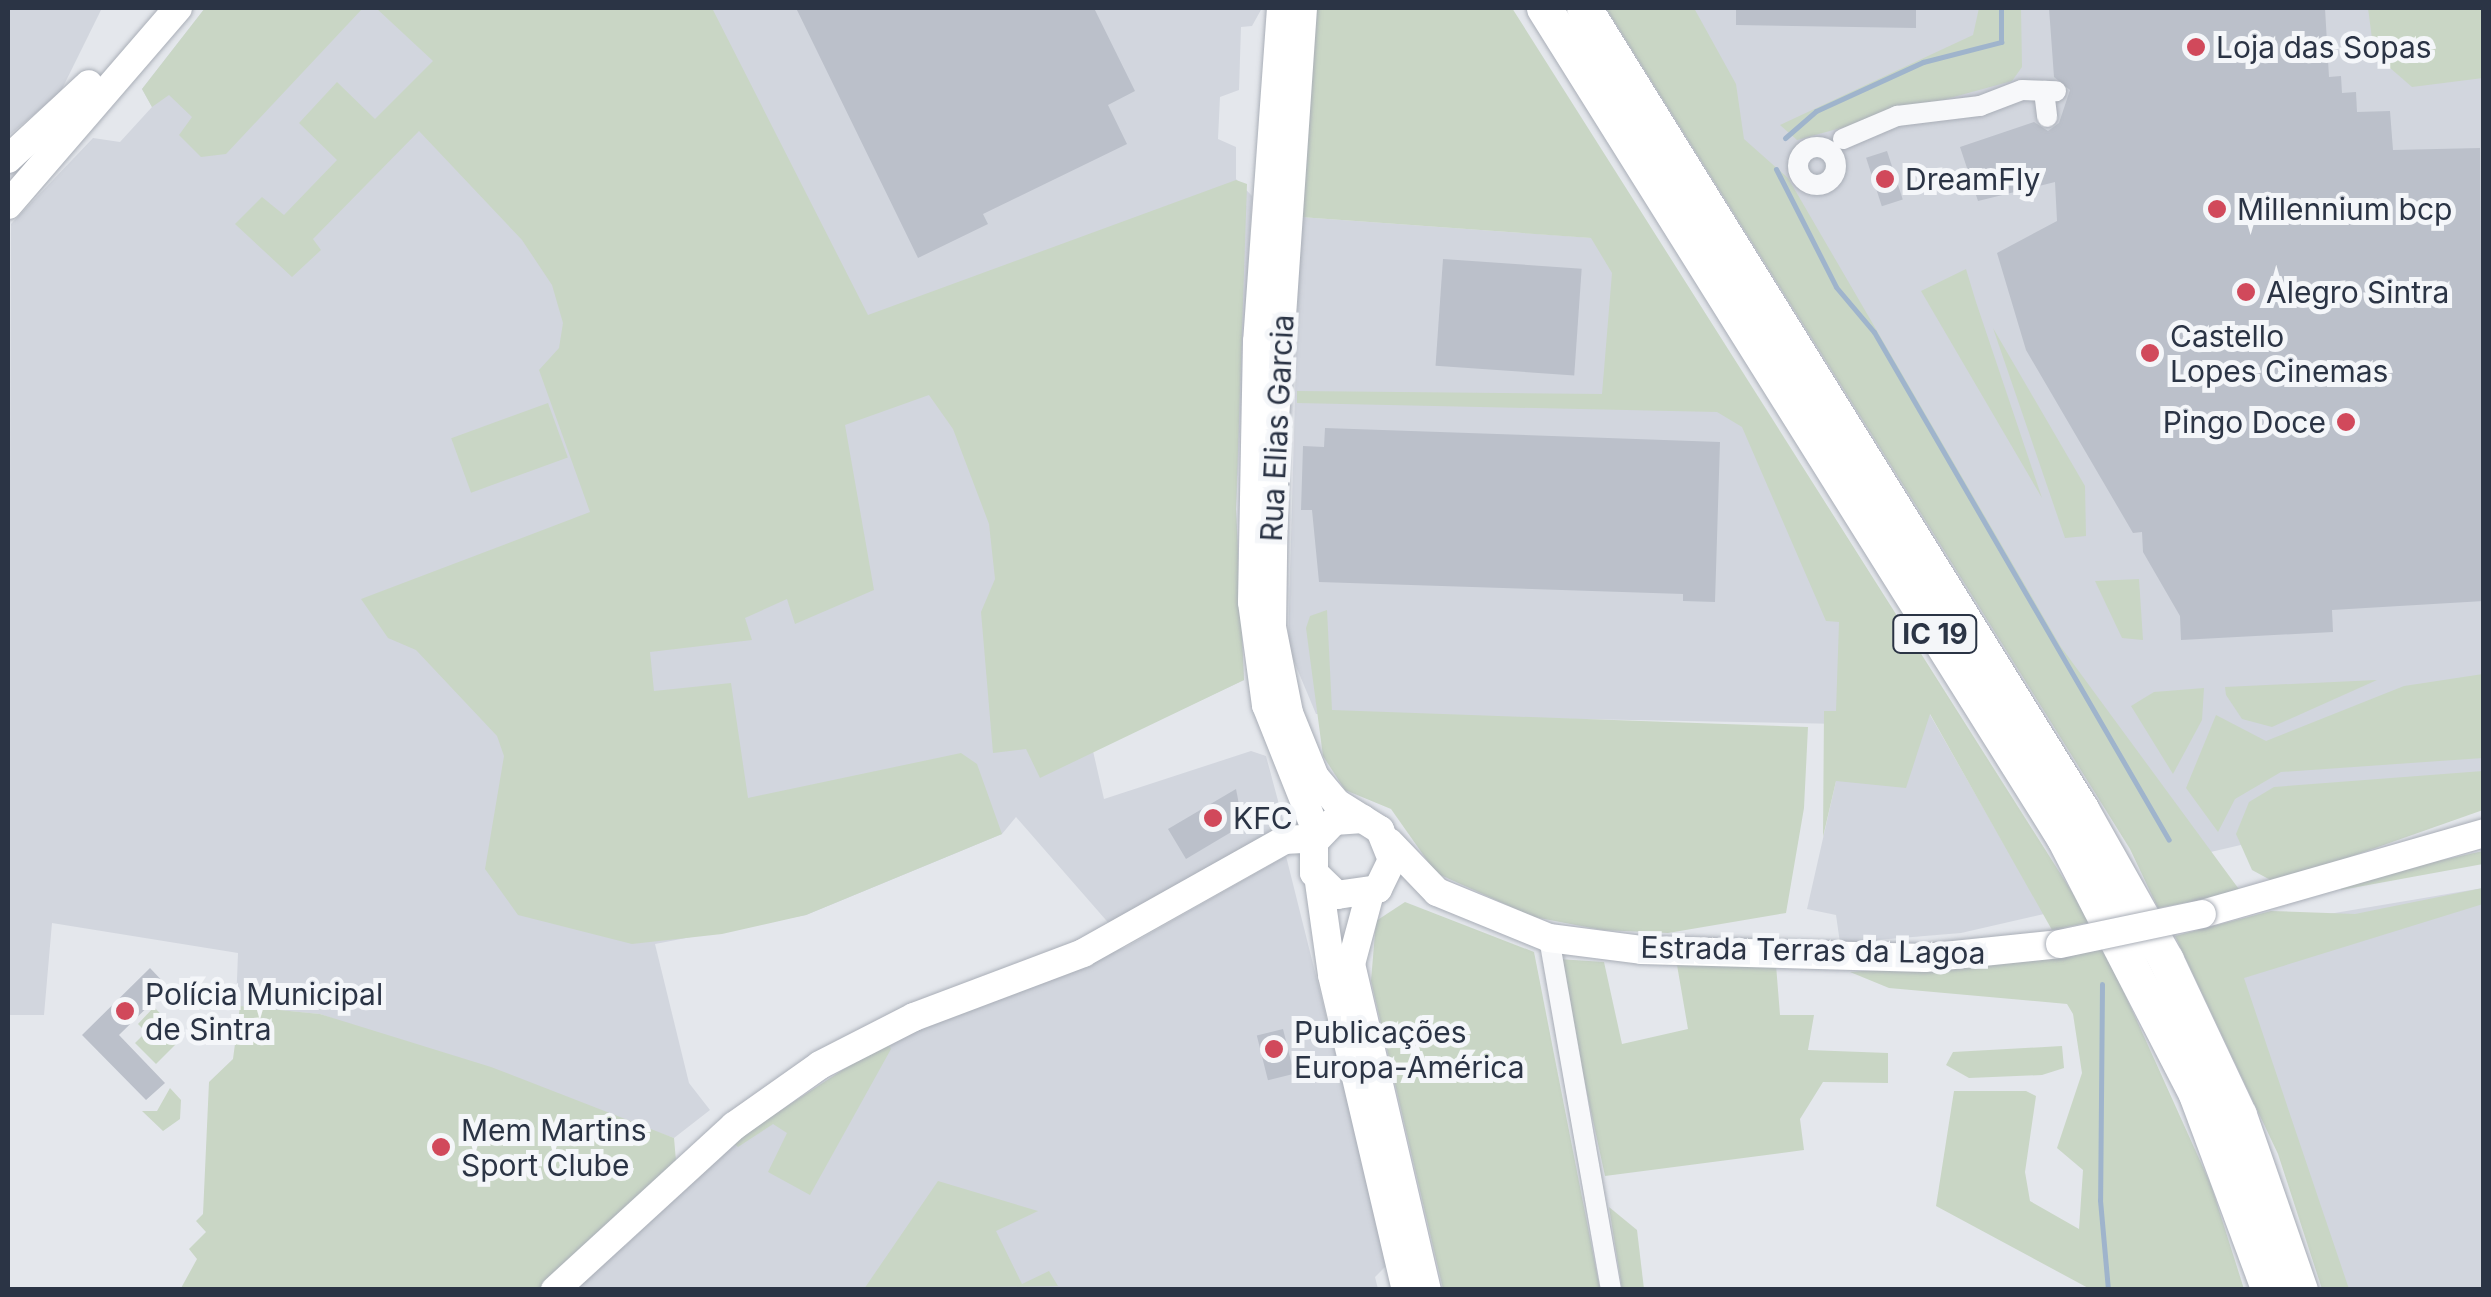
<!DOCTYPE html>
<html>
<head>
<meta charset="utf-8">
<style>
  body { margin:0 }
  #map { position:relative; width:2491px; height:1297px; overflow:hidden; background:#e4e7ec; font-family:Inter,sans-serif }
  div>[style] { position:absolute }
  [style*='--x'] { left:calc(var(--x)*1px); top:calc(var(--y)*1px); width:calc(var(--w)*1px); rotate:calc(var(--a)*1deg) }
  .built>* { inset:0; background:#d2d6de }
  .green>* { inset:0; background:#c9d6c5; transform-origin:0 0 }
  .stream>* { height:5px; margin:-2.5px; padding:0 2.5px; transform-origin:2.5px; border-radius:2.5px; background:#9fb4cc }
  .building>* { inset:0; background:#bbc0ca; transform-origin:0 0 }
  .roads { filter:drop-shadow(0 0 2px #a9aeb7) drop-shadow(0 0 2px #a9aeb7) }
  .street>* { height:20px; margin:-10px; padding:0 10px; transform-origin:10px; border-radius:10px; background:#f7f8fa }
  .street>.ring { margin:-10px; padding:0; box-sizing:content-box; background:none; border:20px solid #f7f8fa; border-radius:50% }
  .secondary>* { height:28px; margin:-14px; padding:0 14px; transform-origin:14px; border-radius:14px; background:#fff }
  .highway>* { height:35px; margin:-17.5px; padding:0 17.5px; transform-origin:17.5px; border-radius:17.5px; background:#fff }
  .bridges { filter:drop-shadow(0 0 2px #a9aeb7) drop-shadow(0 0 2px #a9aeb7) }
  .secondary-bridge>* { height:28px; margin:-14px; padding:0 14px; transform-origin:14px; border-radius:14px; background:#fff }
  .dots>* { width:28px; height:28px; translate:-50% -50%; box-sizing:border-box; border:5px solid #f4f6f9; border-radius:50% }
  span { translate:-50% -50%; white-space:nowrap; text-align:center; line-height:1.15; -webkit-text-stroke:10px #f4f6f9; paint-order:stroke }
  .shield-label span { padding:2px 8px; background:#f4f6f9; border:2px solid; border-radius:8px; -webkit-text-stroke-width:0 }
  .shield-label { font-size:28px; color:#2b3445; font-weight:700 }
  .poi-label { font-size:30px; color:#2b3445 }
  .left { translate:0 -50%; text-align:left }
  .right { translate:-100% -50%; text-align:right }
  .street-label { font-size:30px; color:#2b3445 }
  .frame { position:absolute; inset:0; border:10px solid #2b3445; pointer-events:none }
</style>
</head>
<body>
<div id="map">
  <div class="built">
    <i style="clip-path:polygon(8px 8px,102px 8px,60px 93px,8px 136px)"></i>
    <i style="clip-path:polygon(205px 8px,1262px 8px,1252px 26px,1241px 27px,1239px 90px,1220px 97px,1218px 139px,1236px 147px,1236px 179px,1252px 196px,1236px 509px,1244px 680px,1093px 751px,1104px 799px,1251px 751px,1266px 756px,1284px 823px,1112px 927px,1016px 817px,1002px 834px,806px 915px,655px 944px,689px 1083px,710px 1110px,674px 1138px,320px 1014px,236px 1006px,238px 953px,52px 923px,44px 1015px,8px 1015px,11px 224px,93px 138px,120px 142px,152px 107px,142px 89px)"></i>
    <i style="clip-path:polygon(1639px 8px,2402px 8px,2483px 48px,2483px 789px,2202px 854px,2045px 669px)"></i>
    <i style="clip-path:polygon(1300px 217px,1620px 240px,1849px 565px,1843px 724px,1316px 714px,1288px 647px)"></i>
    <i style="clip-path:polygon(1929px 713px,2044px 914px,1961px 933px,1840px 943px,1836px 915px,1807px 909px,1836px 781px)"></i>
    <i style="clip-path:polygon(1286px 856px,1388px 1264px,1375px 1277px,1378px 1289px,541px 1290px,606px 1228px,625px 1246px,741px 1134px,918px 1026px,1126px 947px)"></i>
    <i style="clip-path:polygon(2483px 888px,2483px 1289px,2345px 1289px,2214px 951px,2305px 918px)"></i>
  </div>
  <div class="green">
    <i style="clip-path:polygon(205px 8px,363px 8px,226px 154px,201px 157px,179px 135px,192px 117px,169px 95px,152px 107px,142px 89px)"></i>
    <i style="clip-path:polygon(376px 8px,712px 8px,868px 315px,1236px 180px,1247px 184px,1236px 509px,1244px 680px,1040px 778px,1026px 749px,993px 753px,981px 612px,995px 579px,989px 524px,953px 429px,929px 395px,845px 425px,874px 590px,795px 624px,787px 599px,745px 618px,752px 640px,650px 652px,654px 691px,731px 683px,748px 798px,961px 753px,977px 764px,1002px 834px,806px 915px,722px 934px,632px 944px,518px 915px,485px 869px,504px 756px,497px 736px,416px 650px,388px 638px,361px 599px,590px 512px,539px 370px,559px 348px,563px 323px,552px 285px,522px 240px,419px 131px,313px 239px,321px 250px,292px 277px,235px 224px,262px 197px,284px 215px,337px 160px,299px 123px,337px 82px,375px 119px,433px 61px)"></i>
    <i style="clip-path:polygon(1316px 8px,1512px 8px,2091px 922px,2052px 930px,1930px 714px,1906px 788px,1836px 781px,1823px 837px,1824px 711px,1836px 711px,1839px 622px,1826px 621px,1742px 427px,1717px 412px,1297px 403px,1297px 391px,1602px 394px,1612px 273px,1591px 238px,1300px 217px)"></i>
    <i style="clip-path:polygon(1606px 8px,1694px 8px,1736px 84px,1744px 139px,1788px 178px,2061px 647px,2241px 892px,2158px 908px,2130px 849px)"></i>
    <i style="clip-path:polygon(1979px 8px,2021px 8px,2022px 67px,2012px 81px,1797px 140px,1780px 125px,1973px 35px)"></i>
    <i style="clip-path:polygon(2368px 8px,2483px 8px,2483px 78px,2412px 87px,2374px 54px)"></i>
    <i style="clip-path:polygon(1966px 269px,1976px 302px,2042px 498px,1921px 291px)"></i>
    <i style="clip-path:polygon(1993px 328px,2085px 486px,2086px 536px,2065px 538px)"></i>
    <i style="left:548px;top:403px;width:58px;height:103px;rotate:70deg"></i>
    <i style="clip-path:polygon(2139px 579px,2143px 640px,2122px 638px,2095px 581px)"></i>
    <i style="clip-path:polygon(1327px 610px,1332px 710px,1808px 727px,1804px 808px,1786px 913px,1668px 933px,1602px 930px,1534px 917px,1436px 873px,1391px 809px,1345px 790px,1323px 756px,1306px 628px,1310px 616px)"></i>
    <i style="clip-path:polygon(2483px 674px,2483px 758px,2281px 772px,2235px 799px,2218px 832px,2186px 788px,2216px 715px,2266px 741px,2404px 686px)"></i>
    <i style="clip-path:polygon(2377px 680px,2272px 727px,2242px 719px,2226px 695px,2225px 687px)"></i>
    <i style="clip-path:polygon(2204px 688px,2202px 720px,2173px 774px,2131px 706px,2154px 692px)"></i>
    <i style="clip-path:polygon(2483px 771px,2483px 810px,2276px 883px,2252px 870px,2236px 834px,2249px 802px,2274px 787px)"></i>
    <i style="clip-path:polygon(2483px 851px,2483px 864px,2341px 890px,2339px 883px)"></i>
    <i style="clip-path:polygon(2483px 888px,2483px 904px,2244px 978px,2349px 1289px,2322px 1289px,2278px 1154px,2175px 936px,2271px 911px,2355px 914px)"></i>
    <i style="clip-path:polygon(1405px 902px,1534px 952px,1600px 1289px,1443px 1289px,1371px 981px,1376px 921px)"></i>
    <i style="clip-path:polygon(2105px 950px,2211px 1185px,2244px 1289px,2090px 1289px,1936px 1206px,1954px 1091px,2026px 1091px,2036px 1096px,2025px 1172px,2030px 1201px,2079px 1229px,2083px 1170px,2057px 1148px,2082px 1073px,2073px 1014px,2067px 1004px,1889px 988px,1850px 972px)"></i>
    <i style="clip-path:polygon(1558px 959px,1604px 962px,1622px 1044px,1688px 1029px,1677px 965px,1776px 965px,1780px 1015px,1814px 1015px,1808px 1050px,1888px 1053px,1888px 1083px,1823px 1082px,1800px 1119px,1804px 1150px,1605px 1176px)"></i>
    <i style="clip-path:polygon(240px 1006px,320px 1014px,491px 1067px,674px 1138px,676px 1161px,541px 1289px,180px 1290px,197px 1259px,189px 1249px,206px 1232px,196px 1221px,203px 1214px,209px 1082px,233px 1059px)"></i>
    <i style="clip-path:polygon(154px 1007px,175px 1029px,168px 1036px,176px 1044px,156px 1064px,135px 1043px,146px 1032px,138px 1024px)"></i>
    <i style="clip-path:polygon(887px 1041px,891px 1049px,810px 1195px,768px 1172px,787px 1133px,773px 1124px,738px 1147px,732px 1142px)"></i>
    <i style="clip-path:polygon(2062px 1046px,2064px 1068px,2042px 1075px,1969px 1078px,1946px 1065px,1953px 1052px)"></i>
    <i style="clip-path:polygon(170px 1088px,181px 1100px,180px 1119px,163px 1131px,142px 1111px,157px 1111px)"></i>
    <i style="clip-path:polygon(938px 1181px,1038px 1211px,996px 1231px,1022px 1284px,1049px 1271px,1058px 1286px,864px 1289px)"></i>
    <i style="clip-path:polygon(1609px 1207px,1637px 1230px,1644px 1289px,1622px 1289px)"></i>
  </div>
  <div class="stream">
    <i style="--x:1785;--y:138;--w:41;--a:-41.1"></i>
    <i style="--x:1816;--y:111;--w:118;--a:-24.6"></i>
    <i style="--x:1923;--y:62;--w:81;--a:-14.4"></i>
    <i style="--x:2001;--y:42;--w:34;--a:-90"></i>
    <i style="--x:1776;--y:169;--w:132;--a:63"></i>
    <i style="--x:1836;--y:287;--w:59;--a:49.8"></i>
    <i style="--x:1874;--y:332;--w:587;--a:59.86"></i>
    <i style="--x:2102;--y:984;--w:216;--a:90.5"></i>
    <i style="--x:2100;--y:1200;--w:90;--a:84.9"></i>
  </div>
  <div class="building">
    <i style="clip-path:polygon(796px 8px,1094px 8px,1135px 91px,1108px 105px,1127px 144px,983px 214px,988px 224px,918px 258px)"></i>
    <i style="clip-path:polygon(1736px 8px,1916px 8px,1916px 28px,1736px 25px)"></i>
    <i style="clip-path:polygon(2049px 8px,2325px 8px,2329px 77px,2341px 76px,2342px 93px,2356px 92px,2357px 112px,2390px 111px,2393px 150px,2480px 148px,2484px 601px,2332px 610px,2333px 632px,2181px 640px,2180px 616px,2143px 552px,2142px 532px,2133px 533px,2026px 350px,1997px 253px,2057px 221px,2055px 182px,1978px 201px,1960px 147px,2034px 122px,2048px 131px,2059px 123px,2070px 90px,2054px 77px)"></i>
    <i style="left:1887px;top:151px;width:51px;height:22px;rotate:72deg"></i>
    <i style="left:1443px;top:259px;width:139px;height:107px;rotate:4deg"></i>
    <i style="clip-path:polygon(1325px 428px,1720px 442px,1715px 602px,1683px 601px,1683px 594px,1319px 582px,1312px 510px,1301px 510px,1303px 446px,1324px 447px)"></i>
    <i style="clip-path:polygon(1236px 789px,1243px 825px,1186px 859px,1168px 829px)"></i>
    <i style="clip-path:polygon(150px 968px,168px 987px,119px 1035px,165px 1083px,146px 1100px,82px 1035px)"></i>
    <i style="left:1283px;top:1029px;width:46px;height:27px;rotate:76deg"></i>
  </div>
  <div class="roads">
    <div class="street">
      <i style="--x:2044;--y:91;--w:26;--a:83"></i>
      <i style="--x:1843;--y:139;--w:59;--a:-23.1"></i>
      <i style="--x:1897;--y:116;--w:84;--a:-6.9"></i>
      <i style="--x:1980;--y:106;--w:45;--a:-20.9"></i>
      <i style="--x:2022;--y:90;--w:34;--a:2"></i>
      <i class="ring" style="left:1798px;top:147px;width:18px;height:18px"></i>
      <i style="--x:1549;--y:938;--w:357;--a:80"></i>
    </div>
    <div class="secondary">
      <i style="--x:1281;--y:8;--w:334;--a:94.1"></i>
      <i style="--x:1257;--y:341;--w:261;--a:91.1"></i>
      <i style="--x:1252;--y:602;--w:104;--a:82.3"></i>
      <i style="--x:1266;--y:705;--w:141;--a:68.3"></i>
      <i style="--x:1303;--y:8;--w:408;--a:93.9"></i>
      <i style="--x:1275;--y:415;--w:212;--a:90.8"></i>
      <i style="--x:1272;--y:627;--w:88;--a:78.8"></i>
      <i style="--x:1289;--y:713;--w:69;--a:67.9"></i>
      <i style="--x:1315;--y:777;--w:34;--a:50"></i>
      <i style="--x:1337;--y:803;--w:51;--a:32.1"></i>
      <i style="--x:1380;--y:830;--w:32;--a:68"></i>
      <i style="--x:1392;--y:860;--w:32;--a:116"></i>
      <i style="--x:1378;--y:889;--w:41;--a:171.7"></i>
      <i style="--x:1337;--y:895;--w:32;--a:-136"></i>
      <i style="--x:1314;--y:873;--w:31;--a:-90"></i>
      <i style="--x:1314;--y:842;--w:29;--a:-46"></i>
      <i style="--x:1334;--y:821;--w:29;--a:-4"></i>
      <i style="--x:8;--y:159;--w:110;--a:-42.8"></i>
      <i style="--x:8;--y:205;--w:260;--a:-49.2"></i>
      <i style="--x:1389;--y:842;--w:69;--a:46.2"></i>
      <i style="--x:1437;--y:892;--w:121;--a:22.3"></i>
      <i style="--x:1549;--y:938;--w:93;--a:7.4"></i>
      <i style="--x:1641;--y:950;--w:284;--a:1.6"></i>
      <i style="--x:1925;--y:958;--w:136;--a:-5.9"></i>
      <i style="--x:1319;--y:882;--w:94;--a:82"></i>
      <i style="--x:1332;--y:975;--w:324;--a:76.8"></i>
      <i style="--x:1370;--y:893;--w:73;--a:105"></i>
      <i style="--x:1351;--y:964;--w:335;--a:76.9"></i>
      <i style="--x:2202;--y:914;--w:293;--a:-16"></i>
      <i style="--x:555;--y:1290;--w:243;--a:-42.5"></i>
      <i style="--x:734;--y:1126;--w:105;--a:-35.3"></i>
      <i style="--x:820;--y:1065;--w:106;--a:-27.1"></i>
      <i style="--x:914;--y:1017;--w:181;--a:-20.7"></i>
      <i style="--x:1083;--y:953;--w:231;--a:-29.3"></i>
      <i style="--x:1284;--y:840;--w:33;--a:-3"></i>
    </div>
    <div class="highway">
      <i style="--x:1544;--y:8;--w:979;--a:57.93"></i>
      <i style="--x:2064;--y:838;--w:288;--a:62.7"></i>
      <i style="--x:2196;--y:1094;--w:209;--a:69.6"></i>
      <i style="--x:1584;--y:8;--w:943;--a:58.18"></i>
      <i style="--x:2081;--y:809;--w:173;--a:60.6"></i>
      <i style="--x:2166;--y:960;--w:171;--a:64.8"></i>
      <i style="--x:2239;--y:1115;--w:185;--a:70.8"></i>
    </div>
  </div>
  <div class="bridges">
    <div class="secondary-bridge">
      <i style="--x:2060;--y:944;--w:145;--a:-11.9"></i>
    </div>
  </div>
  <div class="dots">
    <i style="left:2196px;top:47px;background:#d1495b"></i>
    <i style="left:1885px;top:179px;background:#d1495b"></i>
    <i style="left:2217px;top:209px;background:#d1495b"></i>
    <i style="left:2246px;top:292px;background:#d1495b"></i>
    <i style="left:2150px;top:353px;background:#d1495b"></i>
    <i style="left:2346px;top:422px;background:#d1495b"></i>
    <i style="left:1213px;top:818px;background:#d1495b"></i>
    <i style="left:125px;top:1011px;background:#d1495b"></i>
    <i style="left:1274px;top:1049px;background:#d1495b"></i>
    <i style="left:441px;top:1147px;background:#d1495b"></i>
  </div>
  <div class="shield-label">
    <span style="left:1935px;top:634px">IC 19</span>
  </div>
  <div class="poi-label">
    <span class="left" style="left:2216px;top:47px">Loja das Sopas</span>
    <span class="left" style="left:1905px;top:179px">DreamFly</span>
    <span class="left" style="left:2237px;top:209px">Millennium bcp</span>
    <span class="left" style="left:2266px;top:292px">Alegro Sintra</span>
    <span class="left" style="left:2170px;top:353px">Castello<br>Lopes Cinemas</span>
    <span class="right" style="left:2326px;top:422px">Pingo Doce</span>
    <span class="left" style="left:1233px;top:818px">KFC</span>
    <span class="left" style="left:145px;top:1011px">Polícia Municipal<br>de Sintra</span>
    <span class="left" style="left:1294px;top:1049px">Publicações<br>Europa-América</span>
    <span class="left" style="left:461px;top:1147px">Mem Martins<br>Sport Clube</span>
  </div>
  <div class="street-label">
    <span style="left:1277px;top:428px;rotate:-87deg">Rua Elias Garcia</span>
    <span style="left:1813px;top:950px;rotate:1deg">Estrada Terras da Lagoa</span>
  </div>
  <div class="frame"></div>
</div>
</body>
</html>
